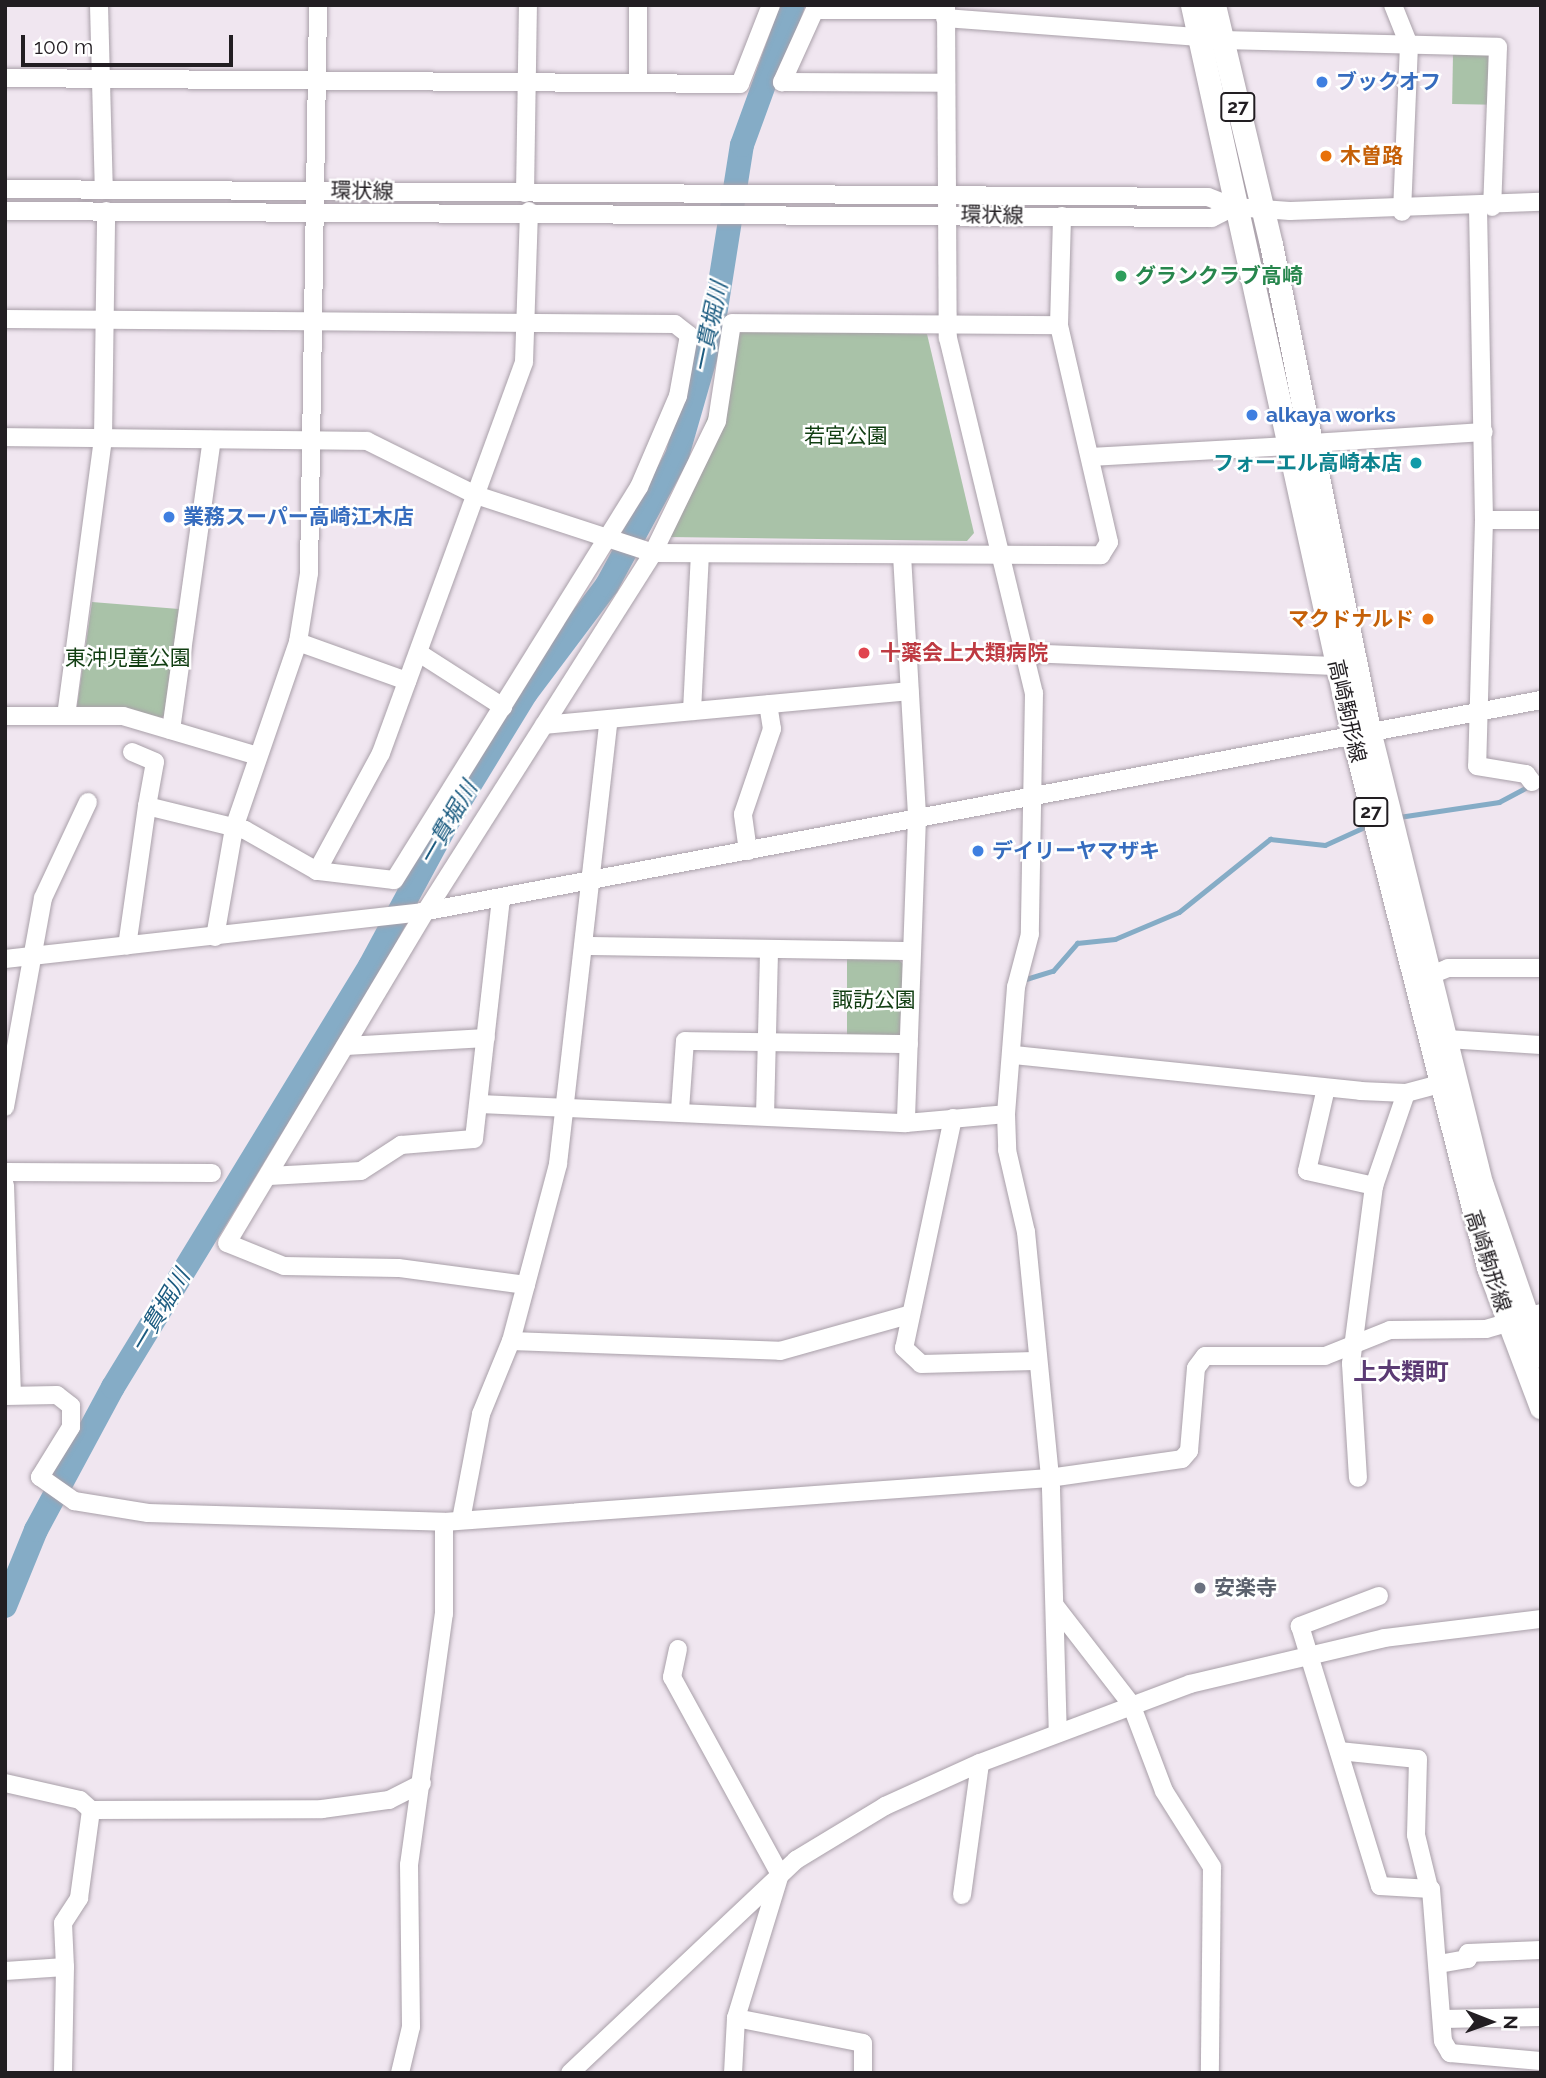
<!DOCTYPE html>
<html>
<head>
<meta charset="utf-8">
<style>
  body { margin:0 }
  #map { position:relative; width:1546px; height:2078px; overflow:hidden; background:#f0e6f0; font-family:Raleway,"Noto Sans JP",sans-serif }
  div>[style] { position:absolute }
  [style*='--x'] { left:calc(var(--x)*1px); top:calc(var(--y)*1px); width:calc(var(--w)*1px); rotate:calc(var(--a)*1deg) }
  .green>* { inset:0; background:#a9c2a8; transform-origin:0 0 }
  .stream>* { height:4.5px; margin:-2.25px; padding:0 2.25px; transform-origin:2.25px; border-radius:2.25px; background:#85acc6 }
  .river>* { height:24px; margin:-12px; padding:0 12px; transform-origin:12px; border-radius:12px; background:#85acc6 }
  .roads { filter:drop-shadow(0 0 2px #a9a0a9) drop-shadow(0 0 2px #a9a0a9) }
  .minor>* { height:18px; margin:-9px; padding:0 9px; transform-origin:9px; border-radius:9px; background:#fff }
  .major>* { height:23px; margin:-11.5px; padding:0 11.5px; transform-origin:11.5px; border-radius:11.5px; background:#fff }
  .dots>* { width:19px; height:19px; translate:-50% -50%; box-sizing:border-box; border:4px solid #fff; border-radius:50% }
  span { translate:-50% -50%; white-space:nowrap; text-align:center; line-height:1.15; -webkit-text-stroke:5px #fff; paint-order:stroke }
  .shield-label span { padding:2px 5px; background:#fff; border:2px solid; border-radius:5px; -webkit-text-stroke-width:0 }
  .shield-label { font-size:19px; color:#221e22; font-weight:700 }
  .shop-label { font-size:21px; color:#366cbe; font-weight:700 }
  .left { translate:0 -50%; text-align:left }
  .food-label { font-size:21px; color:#c56008; font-weight:700 }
  .right { translate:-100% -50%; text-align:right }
  .street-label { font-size:21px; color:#221e22 }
  .leisure-label { font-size:21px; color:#27864d; font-weight:700 }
  .park-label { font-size:21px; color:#113e12 }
  .culture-label { font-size:21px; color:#0d838f; font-weight:700 }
  .health-label { font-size:21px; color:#be3a42; font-weight:700 }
  .worship-label { font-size:21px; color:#5b616d; font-weight:700 }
  .water-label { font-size:23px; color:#1b5b80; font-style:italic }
  .quarter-label { font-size:24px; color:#5b3a74; font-weight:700 }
  .frame { position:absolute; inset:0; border:7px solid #221e22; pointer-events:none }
  .north { position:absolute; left:1455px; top:1987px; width:70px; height:70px; -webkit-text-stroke:5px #fff; paint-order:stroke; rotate:91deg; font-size:19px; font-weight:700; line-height:28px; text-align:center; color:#221e22 }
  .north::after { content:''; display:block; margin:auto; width:24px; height:32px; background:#221e22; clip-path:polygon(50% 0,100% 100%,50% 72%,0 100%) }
  .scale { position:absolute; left:21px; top:35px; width:212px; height:32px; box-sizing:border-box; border:4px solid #221e22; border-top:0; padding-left:9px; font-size:21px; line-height:24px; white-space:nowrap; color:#221e22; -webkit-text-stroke:5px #fff; paint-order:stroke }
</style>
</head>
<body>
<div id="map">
  <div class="green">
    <i style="left:1453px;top:54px;width:41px;height:50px;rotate:1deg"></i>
    <i style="clip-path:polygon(736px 330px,927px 334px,974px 533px,967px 541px,668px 537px)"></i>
    <i style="clip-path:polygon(92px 602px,179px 609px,164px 716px,156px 720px,77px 707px)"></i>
    <i style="clip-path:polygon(896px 957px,903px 964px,900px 1035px,847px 1040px,847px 958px)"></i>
  </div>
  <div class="stream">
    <i style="--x:1399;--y:817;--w:101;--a:-8.5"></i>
    <i style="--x:1499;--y:802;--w:34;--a:-28"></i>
    <i style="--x:1026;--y:979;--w:28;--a:-17"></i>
    <i style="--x:1053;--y:971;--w:37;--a:-49"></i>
    <i style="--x:1077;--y:943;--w:38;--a:-6"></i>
    <i style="--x:1115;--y:939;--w:69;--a:-22.9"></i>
    <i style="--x:1179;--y:912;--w:117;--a:-38.7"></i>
    <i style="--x:1270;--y:839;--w:55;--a:6.2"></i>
    <i style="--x:1325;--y:845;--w:46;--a:-24.3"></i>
  </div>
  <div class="river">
    <i style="--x:5;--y:1606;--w:82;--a:-67.8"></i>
    <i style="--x:36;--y:1530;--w:162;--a:-61.7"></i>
    <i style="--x:113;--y:1387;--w:493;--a:-58.6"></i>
    <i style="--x:370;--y:966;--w:167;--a:-61.7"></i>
    <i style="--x:449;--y:819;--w:148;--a:-58.6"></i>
    <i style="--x:526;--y:693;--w:135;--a:-53.1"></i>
    <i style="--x:607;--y:585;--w:147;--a:-61.5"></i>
    <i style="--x:677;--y:456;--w:127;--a:-74"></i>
    <i style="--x:712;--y:334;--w:191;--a:-81"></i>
    <i style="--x:742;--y:145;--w:149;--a:-70"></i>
  </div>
  <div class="roads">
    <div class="minor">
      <i style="--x:99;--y:5;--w:185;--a:88.5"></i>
      <i style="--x:817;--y:5;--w:85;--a:114.4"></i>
      <i style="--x:782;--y:82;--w:164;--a:0.3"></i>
      <i style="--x:946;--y:5;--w:333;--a:89.7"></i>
      <i style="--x:948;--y:338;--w:365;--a:76.4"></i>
      <i style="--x:1034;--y:693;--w:241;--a:91"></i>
      <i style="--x:1030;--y:934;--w:55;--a:104.8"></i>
      <i style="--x:1016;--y:987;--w:127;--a:94.5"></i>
      <i style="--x:1006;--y:1114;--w:36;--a:88"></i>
      <i style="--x:1007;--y:1150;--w:84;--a:77"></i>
      <i style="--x:1026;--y:1232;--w:258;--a:84.4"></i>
      <i style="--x:1051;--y:1489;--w:244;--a:88.4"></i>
      <i style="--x:1393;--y:5;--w:43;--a:68.2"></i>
      <i style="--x:1409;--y:45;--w:167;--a:92.4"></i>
      <i style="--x:815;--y:10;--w:131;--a:0"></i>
      <i style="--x:945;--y:18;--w:255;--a:4.3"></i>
      <i style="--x:1221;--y:40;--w:277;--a:1.4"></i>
      <i style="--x:1498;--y:47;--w:160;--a:92.1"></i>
      <i style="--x:5;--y:78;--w:735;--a:0.47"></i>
      <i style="--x:740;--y:84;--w:85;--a:-68.6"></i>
      <i style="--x:638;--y:81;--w:76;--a:-90"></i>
      <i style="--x:5;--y:189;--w:1203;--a:0.38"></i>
      <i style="--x:1208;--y:197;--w:28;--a:21"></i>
      <i style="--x:1234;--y:207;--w:56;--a:4.1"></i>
      <i style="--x:1290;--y:211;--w:251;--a:-2.1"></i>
      <i style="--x:525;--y:193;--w:188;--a:-89.1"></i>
      <i style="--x:1478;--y:208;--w:312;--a:88.9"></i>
      <i style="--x:1484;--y:520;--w:246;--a:91.6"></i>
      <i style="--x:1477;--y:766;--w:50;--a:9.3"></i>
      <i style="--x:1526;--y:774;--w:10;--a:53"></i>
      <i style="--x:5;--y:211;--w:1207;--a:0.33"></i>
      <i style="--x:1212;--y:218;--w:25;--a:-27"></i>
      <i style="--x:5;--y:319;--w:670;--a:0.43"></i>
      <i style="--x:675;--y:324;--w:18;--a:38"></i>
      <i style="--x:689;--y:335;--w:62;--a:100.2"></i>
      <i style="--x:678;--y:396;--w:99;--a:113.2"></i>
      <i style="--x:639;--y:487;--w:463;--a:121.9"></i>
      <i style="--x:394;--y:880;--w:78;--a:-173.3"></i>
      <i style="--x:317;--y:871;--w:83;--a:-150.3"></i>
      <i style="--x:245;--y:830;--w:101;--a:-166.2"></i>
      <i style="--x:147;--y:806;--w:141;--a:98.1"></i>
      <i style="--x:5;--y:437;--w:362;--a:0.6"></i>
      <i style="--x:367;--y:441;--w:122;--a:26.4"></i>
      <i style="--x:476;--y:495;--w:186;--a:18.1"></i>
      <i style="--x:653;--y:553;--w:448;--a:0.3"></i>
      <i style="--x:1101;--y:555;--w:15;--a:-58"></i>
      <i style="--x:1109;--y:542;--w:223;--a:-103"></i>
      <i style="--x:1059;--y:325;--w:109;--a:-88.4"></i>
      <i style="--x:1312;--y:443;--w:172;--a:-3.7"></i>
      <i style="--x:1090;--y:457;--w:199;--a:-3.2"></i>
      <i style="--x:1484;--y:520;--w:57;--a:0"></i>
      <i style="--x:902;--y:555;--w:263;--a:86.7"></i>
      <i style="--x:917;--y:818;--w:305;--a:92.1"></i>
      <i style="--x:298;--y:642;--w:116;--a:19.7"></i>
      <i style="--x:419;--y:653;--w:100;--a:32.7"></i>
      <i style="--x:1025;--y:653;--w:312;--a:2.4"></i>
      <i style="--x:692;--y:711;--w:157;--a:-87.1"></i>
      <i style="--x:5;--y:716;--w:118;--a:0"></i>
      <i style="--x:123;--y:716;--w:141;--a:16.5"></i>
      <i style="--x:66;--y:716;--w:280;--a:-82.4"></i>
      <i style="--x:103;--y:438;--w:227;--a:-89.2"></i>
      <i style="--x:544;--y:725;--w:367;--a:-5.3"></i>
      <i style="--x:171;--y:730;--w:293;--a:-82"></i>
      <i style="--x:132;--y:752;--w:25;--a:23"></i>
      <i style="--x:155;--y:762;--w:45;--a:100.3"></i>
      <i style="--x:748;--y:851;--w:37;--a:-98"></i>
      <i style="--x:743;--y:814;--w:90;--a:-71.2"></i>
      <i style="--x:772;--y:729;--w:25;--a:-99"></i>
      <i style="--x:317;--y:871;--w:134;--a:-61.5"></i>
      <i style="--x:381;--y:753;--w:416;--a:-69.9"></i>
      <i style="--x:524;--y:362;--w:151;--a:-88.1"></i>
      <i style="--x:215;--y:937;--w:111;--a:-80.1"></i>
      <i style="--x:234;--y:828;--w:197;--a:-71"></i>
      <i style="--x:298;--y:642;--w:70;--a:-80.9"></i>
      <i style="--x:309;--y:573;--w:568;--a:-89.09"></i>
      <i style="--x:585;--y:946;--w:327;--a:0.9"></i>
      <i style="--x:5;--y:959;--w:420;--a:-6.4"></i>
      <i style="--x:422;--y:912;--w:1139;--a:-10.73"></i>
      <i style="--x:1431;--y:975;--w:18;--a:-22"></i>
      <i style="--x:1448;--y:968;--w:93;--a:0"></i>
      <i style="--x:1447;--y:1039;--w:94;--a:3.7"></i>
      <i style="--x:346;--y:1046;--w:140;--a:-3.3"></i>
      <i style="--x:1014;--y:1055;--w:348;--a:5.9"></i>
      <i style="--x:1360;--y:1091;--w:46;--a:2.5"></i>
      <i style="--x:1406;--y:1093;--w:35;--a:-15"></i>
      <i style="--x:1326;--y:1088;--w:85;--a:102.9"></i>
      <i style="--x:1307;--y:1171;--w:69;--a:12.6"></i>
      <i style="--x:1374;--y:1186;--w:179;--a:97.4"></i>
      <i style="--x:1351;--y:1364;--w:114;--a:86.5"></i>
      <i style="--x:480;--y:1104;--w:426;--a:2.6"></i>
      <i style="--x:906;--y:1123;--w:100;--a:-5.1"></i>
      <i style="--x:5;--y:1107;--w:212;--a:-79.7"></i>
      <i style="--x:43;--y:898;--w:106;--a:-64.9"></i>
      <i style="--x:680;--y:1110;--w:69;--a:-85.9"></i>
      <i style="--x:685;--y:1041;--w:224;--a:0.8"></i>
      <i style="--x:765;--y:1116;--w:165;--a:-88.6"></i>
      <i style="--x:953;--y:1118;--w:235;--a:102"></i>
      <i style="--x:904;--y:1348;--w:23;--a:43"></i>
      <i style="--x:921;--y:1364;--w:114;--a:-1.5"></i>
      <i style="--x:5;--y:1172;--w:207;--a:0.3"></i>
      <i style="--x:269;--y:1176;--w:92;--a:-3.1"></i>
      <i style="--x:361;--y:1171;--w:48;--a:-33"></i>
      <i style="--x:401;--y:1145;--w:73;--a:-4.7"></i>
      <i style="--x:474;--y:1139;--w:243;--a:-83.6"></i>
      <i style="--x:5;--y:1185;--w:210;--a:88.1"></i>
      <i style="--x:1374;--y:1186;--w:98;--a:-71"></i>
      <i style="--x:526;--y:1285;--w:129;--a:-172.4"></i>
      <i style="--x:398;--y:1268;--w:114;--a:-179"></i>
      <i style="--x:284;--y:1266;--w:61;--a:-158"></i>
      <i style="--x:227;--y:1243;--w:387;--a:-59.1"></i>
      <i style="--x:426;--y:911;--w:424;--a:-57.6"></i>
      <i style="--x:653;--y:553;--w:147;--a:-64.1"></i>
      <i style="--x:717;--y:421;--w:99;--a:-81.3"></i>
      <i style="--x:732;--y:323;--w:327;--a:0.4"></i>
      <i style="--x:511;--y:1341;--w:269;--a:2.1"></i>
      <i style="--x:780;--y:1351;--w:133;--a:-15.7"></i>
      <i style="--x:5;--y:1396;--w:52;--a:-1.1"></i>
      <i style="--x:57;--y:1395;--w:18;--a:38"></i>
      <i style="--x:71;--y:1406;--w:21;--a:90"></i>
      <i style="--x:71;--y:1427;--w:59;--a:121.8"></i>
      <i style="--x:40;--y:1477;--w:42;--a:35.2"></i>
      <i style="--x:74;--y:1501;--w:75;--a:9.2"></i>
      <i style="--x:148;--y:1513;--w:296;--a:1.7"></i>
      <i style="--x:444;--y:1522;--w:607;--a:-4.16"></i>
      <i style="--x:1049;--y:1478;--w:134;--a:-8.1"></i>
      <i style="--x:1182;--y:1459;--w:11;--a:-49"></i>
      <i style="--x:1189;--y:1451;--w:83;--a:-85.2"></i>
      <i style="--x:1196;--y:1368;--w:15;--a:-53"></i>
      <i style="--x:1205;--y:1356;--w:120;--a:0"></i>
      <i style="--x:1325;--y:1356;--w:70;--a:-21.8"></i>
      <i style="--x:1390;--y:1330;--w:96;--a:-0.6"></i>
      <i style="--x:1486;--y:1329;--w:57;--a:-16.2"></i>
      <i style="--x:461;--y:1520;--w:108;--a:-79.3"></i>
      <i style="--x:481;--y:1414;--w:79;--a:-67.7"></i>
      <i style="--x:511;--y:1341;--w:183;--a:-75.1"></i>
      <i style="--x:558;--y:1164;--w:444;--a:-83.5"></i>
      <i style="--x:1379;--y:1596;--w:85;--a:159.2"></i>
      <i style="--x:1300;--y:1626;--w:272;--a:72.9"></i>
      <i style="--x:1380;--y:1886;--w:51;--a:3.4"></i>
      <i style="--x:1431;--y:1889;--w:152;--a:85.5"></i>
      <i style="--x:1443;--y:2041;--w:14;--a:60"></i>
      <i style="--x:1450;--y:2053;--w:91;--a:5"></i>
      <i style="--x:1056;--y:1607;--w:123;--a:52.3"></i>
      <i style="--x:1131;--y:1704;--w:93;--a:69.2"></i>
      <i style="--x:1164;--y:1791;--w:90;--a:57.7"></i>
      <i style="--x:1212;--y:1867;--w:206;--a:90.6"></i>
      <i style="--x:678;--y:1649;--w:29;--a:102"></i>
      <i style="--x:672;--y:1677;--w:225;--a:61.3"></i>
      <i style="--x:780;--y:1874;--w:151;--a:107"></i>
      <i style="--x:736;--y:2018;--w:55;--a:93.1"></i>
      <i style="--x:1339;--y:1751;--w:79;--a:5.8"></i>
      <i style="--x:1418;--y:1759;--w:76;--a:91.5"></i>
      <i style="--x:1416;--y:1835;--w:50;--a:76.2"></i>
      <i style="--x:5;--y:1783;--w:77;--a:12.8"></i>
      <i style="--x:80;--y:1800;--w:15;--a:42"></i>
      <i style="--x:91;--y:1810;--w:231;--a:-0.2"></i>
      <i style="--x:322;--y:1809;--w:68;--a:-7.7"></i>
      <i style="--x:389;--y:1800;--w:37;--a:-27"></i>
      <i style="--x:962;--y:1895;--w:133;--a:-82.2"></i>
      <i style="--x:1439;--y:1964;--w:29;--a:-10"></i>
      <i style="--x:1468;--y:1959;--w:6;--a:-90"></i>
      <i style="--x:1468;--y:1953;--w:73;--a:-2.4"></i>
      <i style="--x:65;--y:1967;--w:44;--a:-92.6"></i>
      <i style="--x:63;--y:1923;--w:30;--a:-57"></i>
      <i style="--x:79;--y:1898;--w:89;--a:-82.2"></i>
      <i style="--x:5;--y:1971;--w:60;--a:-3.8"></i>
      <i style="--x:65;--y:1967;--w:106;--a:91.1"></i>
      <i style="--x:736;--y:2018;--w:129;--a:11.1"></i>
      <i style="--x:863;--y:2043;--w:30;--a:90"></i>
      <i style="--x:1443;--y:2019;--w:98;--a:-1.2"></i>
      <i style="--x:400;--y:2073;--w:47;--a:-76.6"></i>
      <i style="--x:411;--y:2027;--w:162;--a:-90.7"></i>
      <i style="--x:409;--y:1865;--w:253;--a:-82.1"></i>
      <i style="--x:444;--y:1614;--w:92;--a:-90"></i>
      <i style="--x:570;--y:2073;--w:311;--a:-43.3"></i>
      <i style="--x:796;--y:1860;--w:104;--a:-31.2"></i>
      <i style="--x:885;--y:1806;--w:104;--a:-24.4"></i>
      <i style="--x:980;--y:1763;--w:224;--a:-20.6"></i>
      <i style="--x:1190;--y:1684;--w:199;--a:-13.3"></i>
      <i style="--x:1384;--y:1638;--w:158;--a:-6.9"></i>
    </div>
    <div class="major">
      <i style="--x:1192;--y:5;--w:745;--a:77.6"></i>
      <i style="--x:1352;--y:733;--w:551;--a:75.71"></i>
      <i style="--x:1488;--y:1267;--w:150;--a:69.3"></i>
      <i style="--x:1214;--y:5;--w:246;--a:76.6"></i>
      <i style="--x:1271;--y:244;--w:496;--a:78.6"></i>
      <i style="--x:1369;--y:730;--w:469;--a:76.1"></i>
      <i style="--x:1482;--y:1185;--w:181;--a:71"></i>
    </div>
  </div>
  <div class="dots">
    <i style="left:1322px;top:82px;background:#3f7fe0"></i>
    <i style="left:1326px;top:156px;background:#e8710a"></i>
    <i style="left:1121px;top:276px;background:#2e9e5b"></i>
    <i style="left:1252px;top:415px;background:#3f7fe0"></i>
    <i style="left:1416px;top:463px;background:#0f9aa8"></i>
    <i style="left:169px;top:517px;background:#3f7fe0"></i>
    <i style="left:1428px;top:619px;background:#e8710a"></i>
    <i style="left:864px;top:653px;background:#e0444e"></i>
    <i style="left:978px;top:851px;background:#3f7fe0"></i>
    <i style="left:1200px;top:1588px;background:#6b7280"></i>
  </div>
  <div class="shield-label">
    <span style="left:1238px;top:107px">27</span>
    <span style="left:1371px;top:812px">27</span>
  </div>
  <div class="shop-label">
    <span class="left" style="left:1336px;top:82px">ブックオフ</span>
    <span class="left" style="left:1266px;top:415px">alkaya works</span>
    <span class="left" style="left:183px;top:517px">業務スーパー高崎江木店</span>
    <span class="left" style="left:992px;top:851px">デイリーヤマザキ</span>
  </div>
  <div class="food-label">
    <span class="left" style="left:1340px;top:156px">木曽路</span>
    <span class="right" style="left:1414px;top:619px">マクドナルド</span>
  </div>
  <div class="street-label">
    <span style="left:362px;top:191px;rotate:1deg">環状線</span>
    <span style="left:992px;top:215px;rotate:1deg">環状線</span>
    <span style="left:1347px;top:711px;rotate:77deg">高崎駒形線</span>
    <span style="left:1488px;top:1261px;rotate:72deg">高崎駒形線</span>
  </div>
  <div class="leisure-label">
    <span class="left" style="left:1135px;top:276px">グランクラブ高崎</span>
  </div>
  <div class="park-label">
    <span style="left:846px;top:436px">若宮公園</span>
    <span style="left:128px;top:658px">東沖児童公園</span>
    <span style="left:874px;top:1000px">諏訪公園</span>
  </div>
  <div class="culture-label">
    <span class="right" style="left:1402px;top:463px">フォーエル高崎本店</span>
  </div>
  <div class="health-label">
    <span class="left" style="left:880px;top:653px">十薬会上大類病院</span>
  </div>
  <div class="worship-label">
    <span class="left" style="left:1214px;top:1588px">安楽寺</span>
  </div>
  <div class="water-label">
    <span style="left:710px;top:327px;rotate:-78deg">一貫堀川</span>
    <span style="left:448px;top:823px;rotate:-60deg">一貫堀川</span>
    <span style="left:160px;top:1311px;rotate:-59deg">一貫堀川</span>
  </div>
  <div class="quarter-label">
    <span style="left:1401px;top:1372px">上大類町</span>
  </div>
  <div class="frame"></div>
  <div class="north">N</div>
  <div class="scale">100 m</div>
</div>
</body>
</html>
